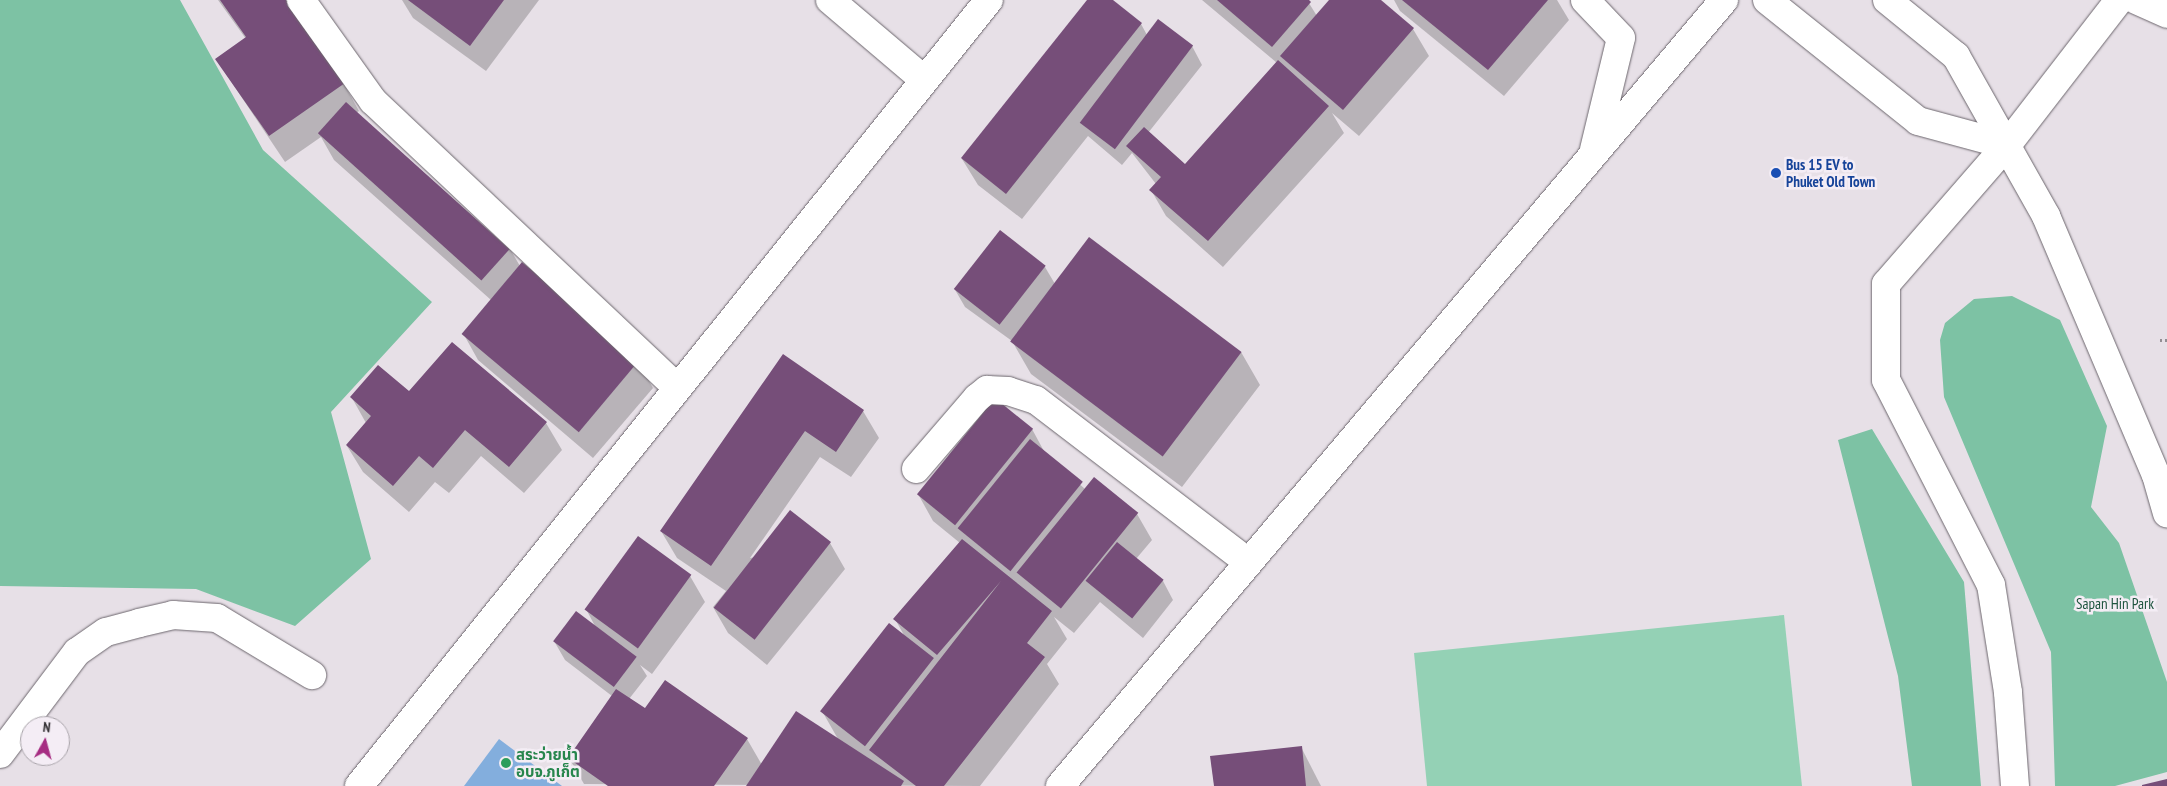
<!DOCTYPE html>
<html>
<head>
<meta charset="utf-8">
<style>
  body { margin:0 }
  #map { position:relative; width:2167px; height:786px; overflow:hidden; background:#e7e0e7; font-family:"PT Sans Narrow","Noto Sans Thai",sans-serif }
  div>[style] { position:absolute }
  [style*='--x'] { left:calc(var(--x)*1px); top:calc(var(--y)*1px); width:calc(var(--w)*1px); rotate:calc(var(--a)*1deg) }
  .green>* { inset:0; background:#94d1b5 }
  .forest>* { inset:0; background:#7dc2a4 }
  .water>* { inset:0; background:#83aedd }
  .shadow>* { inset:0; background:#0003 }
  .building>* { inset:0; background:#764e79; transform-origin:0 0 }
  .path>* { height:3px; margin-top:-1.5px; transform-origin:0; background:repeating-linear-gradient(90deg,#938e93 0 2.5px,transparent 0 5px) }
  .roads { filter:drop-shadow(0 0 1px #6c666d) drop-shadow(0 0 1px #6c666d) }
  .minor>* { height:28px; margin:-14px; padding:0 14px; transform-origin:14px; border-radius:14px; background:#fff }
  .dots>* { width:14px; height:14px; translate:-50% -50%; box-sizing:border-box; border:2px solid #f4edf5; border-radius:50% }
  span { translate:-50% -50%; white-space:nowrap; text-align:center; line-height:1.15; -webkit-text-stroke:5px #f4edf5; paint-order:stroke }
  .transit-label { font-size:15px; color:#164399; font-weight:700 }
  .left { translate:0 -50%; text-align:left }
  .park-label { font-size:15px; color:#1d543e }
  .leisure-label { font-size:15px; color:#27864d; font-weight:700 }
  .north { position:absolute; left:20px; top:716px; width:50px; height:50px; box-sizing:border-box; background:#f4edf5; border:1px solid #a8a3a9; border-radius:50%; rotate:7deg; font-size:14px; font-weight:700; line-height:20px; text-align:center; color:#363336 }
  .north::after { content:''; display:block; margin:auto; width:18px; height:22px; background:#a62d82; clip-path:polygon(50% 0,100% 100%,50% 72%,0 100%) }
</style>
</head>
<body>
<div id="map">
  <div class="green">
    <i style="clip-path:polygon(1784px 615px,1802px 786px,1427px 786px,1414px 653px)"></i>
  </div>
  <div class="forest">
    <i style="clip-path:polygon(0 0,180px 0,263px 150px,432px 302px,331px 412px,371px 559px,295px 626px,196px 589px,0 586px)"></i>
    <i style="clip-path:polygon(2012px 296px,2060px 320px,2107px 426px,2091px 507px,2119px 543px,2167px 682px,2167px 772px,2115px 786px,2055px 786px,2051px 652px,1944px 397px,1940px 340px,1945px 323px,1974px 299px)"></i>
    <i style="clip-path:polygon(1872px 429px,1964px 582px,1981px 786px,1912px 786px,1898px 676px,1838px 440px)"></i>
  </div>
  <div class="water">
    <i style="clip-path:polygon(499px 739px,562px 786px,464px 786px)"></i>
  </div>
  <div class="shadow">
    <i style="clip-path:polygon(218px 0,285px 0,344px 84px,359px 111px,356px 113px,510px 249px,520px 266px,638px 362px,653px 388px,593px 458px,478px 360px,463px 333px,491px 300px,334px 160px,321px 137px,285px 162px,216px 59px,246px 39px)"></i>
    <i style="clip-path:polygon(402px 0,539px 0,486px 71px,413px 18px)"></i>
    <i style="clip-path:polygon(1088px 0,1111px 0,1141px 24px,1147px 35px,1192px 46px,1202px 65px,1148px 133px,1185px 165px,1277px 63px,1202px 0,1307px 0,1317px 16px,1331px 0,1379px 0,1413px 29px,1429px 56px,1359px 136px,1332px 113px,1344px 133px,1223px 267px,1166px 216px,1151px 190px,1156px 184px,1132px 153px,1122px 165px,1088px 136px,1022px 219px,978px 185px,962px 159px)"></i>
    <i style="clip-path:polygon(1394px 0,1557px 0,1569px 20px,1504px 96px,1400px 11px)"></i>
    <i style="clip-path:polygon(1045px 267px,1055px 284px,1241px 352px,1260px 385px,1182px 487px,1031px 374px,1012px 341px,965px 307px,954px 288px)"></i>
    <i style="clip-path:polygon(452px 343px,546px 423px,562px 450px,524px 493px,481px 456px,449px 493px,435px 482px,409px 512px,363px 472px,347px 446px,366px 423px,352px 398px,409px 393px)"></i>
    <i style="clip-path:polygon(783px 356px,863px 411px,879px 438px,851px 477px,820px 457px,750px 558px,830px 543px,845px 569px,767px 665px,728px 633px,713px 607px,726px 591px,677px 558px,661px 531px)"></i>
    <i style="clip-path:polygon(1032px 429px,1045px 453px,1085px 489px,1137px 514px,1152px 540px,1136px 559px,1163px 581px,1173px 600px,1143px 638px,1100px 602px,1074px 633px,1054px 617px,1067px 639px,1047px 664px,1059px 684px,980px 786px,584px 784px,569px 758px,612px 696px,565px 660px,554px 641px,596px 628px,586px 609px,690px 576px,705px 602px,652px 674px,640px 665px,647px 676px,629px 699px,645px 710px,747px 739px,762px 765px,838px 739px,822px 711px,905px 637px,895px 619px,960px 543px,933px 521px,918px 494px)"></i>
    <i style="clip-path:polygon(1301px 747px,1321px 786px,1215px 786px)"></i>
  </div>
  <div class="building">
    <i style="clip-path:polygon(220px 0,286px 0,345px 83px,269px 136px,215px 59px,246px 37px)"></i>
    <i style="clip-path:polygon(408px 0,504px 0,470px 46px)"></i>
    <i style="clip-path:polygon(1087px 0,1113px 0,1142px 23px,1006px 194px,961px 158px)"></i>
    <i style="clip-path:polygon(1217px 0,1309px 0,1311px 2px,1272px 47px)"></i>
    <i style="clip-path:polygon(1329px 0,1381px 0,1414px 28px,1343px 110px,1280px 56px)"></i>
    <i style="clip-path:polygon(1402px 0,1548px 0,1488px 70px)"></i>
    <i style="left:1158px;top:19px;width:44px;height:130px;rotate:37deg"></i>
    <i style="clip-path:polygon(1278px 60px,1329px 106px,1208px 241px,1149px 190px,1161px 177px,1126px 146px,1144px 127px,1185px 164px)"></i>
    <i style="left:346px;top:102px;width:220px;height:42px;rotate:42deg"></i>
    <i style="left:1000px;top:230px;width:58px;height:75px;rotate:38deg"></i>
    <i style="left:1089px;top:237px;width:191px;height:131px;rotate:37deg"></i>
    <i style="left:522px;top:262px;width:153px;height:94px;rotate:40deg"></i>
    <i style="clip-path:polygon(452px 342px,547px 422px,509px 467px,465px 430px,433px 468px,419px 456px,393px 486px,346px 445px,371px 416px,350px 397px,378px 365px,409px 391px)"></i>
    <i style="clip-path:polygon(783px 354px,864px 410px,836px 452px,805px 431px,711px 566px,660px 531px)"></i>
    <i style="left:995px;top:398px;width:49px;height:124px;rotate:39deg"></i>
    <i style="left:1030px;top:439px;width:68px;height:115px;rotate:39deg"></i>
    <i style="left:1094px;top:477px;width:57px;height:123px;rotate:39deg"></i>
    <i style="left:790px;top:510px;width:52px;height:124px;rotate:38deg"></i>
    <i style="left:638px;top:536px;width:66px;height:91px;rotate:36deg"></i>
    <i style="clip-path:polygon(962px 539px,1052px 611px,1027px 643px,1045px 657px,944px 786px,916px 786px,869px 750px,1001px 581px,937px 655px,893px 619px)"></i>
    <i style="left:1117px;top:542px;width:60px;height:50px;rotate:39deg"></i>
    <i style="left:576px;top:611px;width:76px;height:38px;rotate:37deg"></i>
    <i style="left:889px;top:623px;width:57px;height:112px;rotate:38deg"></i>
    <i style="clip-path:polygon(665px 680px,748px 738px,714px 786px,608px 786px,568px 758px,616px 689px,645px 708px)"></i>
    <i style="clip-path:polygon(796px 711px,904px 781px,901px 786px,746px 786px)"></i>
    <i style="clip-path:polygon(1302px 746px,1306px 786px,1214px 786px,1210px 756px)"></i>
    <i style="clip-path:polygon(2167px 779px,2167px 786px,2142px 786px,2142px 785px)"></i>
  </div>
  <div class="path">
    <i style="--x:2160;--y:340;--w:7;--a:0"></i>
  </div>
  <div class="roads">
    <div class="minor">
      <i style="--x:301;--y:0;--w:124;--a:54.5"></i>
      <i style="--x:373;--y:101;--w:417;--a:43.3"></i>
      <i style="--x:830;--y:0;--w:122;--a:40.3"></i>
      <i style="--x:1585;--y:0;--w:52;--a:46.5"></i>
      <i style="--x:1621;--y:38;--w:115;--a:103.6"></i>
      <i style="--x:1767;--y:0;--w:193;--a:38.7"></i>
      <i style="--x:1918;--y:121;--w:92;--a:15.1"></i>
      <i style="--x:1887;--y:0;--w:89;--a:39.1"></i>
      <i style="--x:1956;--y:56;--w:184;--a:60.6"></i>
      <i style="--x:2046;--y:216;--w:281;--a:67"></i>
      <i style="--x:2156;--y:475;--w:40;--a:74"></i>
      <i style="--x:2136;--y:0;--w:34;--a:24"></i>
      <i style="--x:916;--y:469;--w:94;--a:-49.3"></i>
      <i style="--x:977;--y:398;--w:13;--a:-39"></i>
      <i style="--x:987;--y:390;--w:21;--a:3"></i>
      <i style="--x:1008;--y:391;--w:29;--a:18"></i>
      <i style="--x:1036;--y:400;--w:267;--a:37.4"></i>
      <i style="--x:0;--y:754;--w:128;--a:-53"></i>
      <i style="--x:77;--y:652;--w:35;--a:-35"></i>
      <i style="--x:106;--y:632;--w:34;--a:-15"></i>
      <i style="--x:139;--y:623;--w:35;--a:-13"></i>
      <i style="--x:173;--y:615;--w:44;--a:3.9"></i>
      <i style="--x:217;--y:618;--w:111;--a:31"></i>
      <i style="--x:359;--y:786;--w:1007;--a:-51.29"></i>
      <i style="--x:1060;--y:786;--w:1029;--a:-49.81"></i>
      <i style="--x:2015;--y:786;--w:94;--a:-94.3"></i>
      <i style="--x:2008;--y:692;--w:108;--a:-99"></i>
      <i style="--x:1991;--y:585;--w:230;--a:-117.1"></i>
      <i style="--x:1886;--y:380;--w:96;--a:-90"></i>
      <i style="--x:1886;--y:284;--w:184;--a:-49"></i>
      <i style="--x:2007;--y:145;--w:183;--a:-52.3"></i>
    </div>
  </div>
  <div class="dots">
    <i style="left:1776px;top:173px;background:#1a4fb4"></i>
    <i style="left:506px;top:763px;background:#2e9e5b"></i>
  </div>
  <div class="transit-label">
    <span class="left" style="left:1786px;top:173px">Bus 15 EV to<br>Phuket Old Town</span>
  </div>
  <div class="park-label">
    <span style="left:2115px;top:604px">Sapan Hin Park</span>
  </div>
  <div class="leisure-label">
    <span class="left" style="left:516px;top:763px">สระว่ายน้ำ<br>อบจ.ภูเก็ต</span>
  </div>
  <div class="north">N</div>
</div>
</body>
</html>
